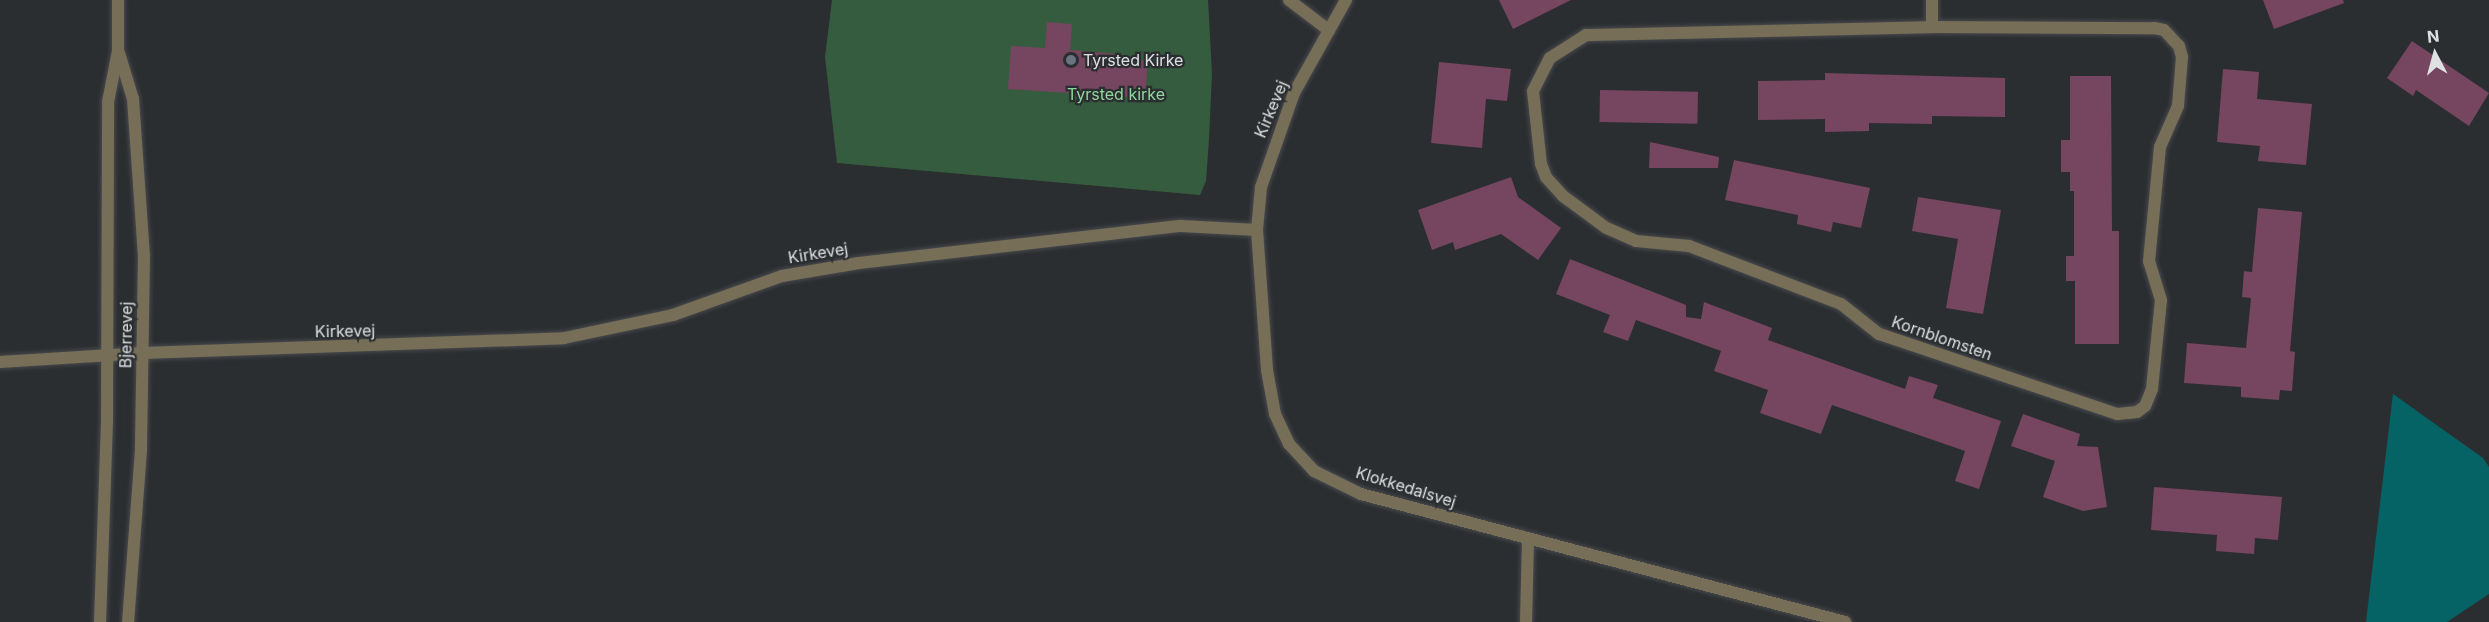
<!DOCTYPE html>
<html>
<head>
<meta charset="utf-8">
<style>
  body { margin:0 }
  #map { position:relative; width:2489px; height:622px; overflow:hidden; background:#2b2e31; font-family:Inter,sans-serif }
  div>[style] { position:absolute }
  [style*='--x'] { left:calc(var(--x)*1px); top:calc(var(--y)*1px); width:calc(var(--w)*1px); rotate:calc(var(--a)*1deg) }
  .green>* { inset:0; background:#355c3e }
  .water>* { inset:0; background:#056366 }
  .building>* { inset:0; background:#76455f; transform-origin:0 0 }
  .roads { filter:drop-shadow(0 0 2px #484a4d) drop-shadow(0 0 2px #484a4d) }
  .service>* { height:12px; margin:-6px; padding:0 6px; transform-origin:6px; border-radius:6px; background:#776e58 }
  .minor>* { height:12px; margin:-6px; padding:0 6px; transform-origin:6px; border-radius:6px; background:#776e58 }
  .tertiary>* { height:12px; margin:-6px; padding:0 6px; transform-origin:6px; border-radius:6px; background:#776e58 }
  .dots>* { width:16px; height:16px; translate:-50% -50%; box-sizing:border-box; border:3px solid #2b2e31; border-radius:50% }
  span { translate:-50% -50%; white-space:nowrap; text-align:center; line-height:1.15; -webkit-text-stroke:4.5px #2b2e31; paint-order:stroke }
  .poi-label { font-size:16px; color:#dee0e2 }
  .left { translate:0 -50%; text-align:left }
  .park-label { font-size:16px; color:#90d69d }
  .street-label { font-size:16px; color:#dee0e2 }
  .north { position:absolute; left:2405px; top:24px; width:60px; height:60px; -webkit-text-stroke:4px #2b2e31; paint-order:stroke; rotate:354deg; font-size:16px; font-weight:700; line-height:24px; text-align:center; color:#dee0e2 }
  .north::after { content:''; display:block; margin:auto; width:21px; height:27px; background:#dee0e2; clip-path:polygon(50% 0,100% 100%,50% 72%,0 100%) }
</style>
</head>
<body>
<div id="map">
  <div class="green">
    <i style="clip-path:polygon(832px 0,1208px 0,1212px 74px,1209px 139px,1206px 181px,1200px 195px,837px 163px,825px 57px)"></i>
  </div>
  <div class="water">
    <i style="clip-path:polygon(2393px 394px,2483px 458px,2489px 467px,2489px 594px,2447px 622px,2366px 622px)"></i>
  </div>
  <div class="building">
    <i style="clip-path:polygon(1499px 0,1571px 0,1513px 29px)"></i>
    <i style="clip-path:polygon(2263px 0,2343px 0,2344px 3px,2274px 29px)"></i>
    <i style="clip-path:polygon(1047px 22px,1072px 24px,1070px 50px,1117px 54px,1117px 59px,1148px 61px,1145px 98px,1008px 89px,1011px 46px,1045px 48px)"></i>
    <i style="clip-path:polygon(2412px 41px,2489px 93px,2469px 126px,2416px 90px,2413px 96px,2387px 78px)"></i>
    <i style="clip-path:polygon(1439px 62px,1511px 69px,1507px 101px,1486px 99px,1482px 148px,1431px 143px)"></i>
    <i style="clip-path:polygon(2223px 69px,2259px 72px,2257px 99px,2312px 104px,2306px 165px,2258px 161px,2260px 146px,2217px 142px)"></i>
    <i style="clip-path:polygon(1825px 73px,2005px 78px,2005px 117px,1932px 116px,1932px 124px,1869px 123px,1869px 131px,1825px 132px,1825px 119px,1758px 120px,1758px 81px,1825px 80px)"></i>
    <i style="clip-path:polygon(2070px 76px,2111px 76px,2112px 231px,2119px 231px,2119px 344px,2075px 344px,2075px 281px,2066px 281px,2066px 256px,2074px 256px,2074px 191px,2070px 191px,2070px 172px,2061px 172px,2061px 140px,2070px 140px)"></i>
    <i style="left:1600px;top:90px;width:98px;height:32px;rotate:1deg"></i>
    <i style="clip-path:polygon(1650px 142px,1719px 157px,1718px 168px,1649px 168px)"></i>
    <i style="clip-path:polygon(1734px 160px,1870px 188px,1861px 228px,1833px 222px,1831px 232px,1797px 224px,1798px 215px,1725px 200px)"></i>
    <i style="clip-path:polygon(1511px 177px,1518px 197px,1561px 228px,1538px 260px,1501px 234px,1455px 250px,1453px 242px,1432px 250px,1418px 210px)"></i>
    <i style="clip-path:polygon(1918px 197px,2001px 210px,1983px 314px,1946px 308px,1958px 239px,1912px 231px)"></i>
    <i style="clip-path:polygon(2258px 208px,2302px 212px,2290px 351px,2295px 352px,2292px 391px,2280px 390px,2279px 400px,2241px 397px,2241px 387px,2184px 383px,2187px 343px,2246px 348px,2251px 298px,2242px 297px,2244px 271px,2252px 272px)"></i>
    <i style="clip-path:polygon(1570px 259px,1686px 305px,1686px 317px,1701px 319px,1704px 302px,1772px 328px,1768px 340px,1905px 389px,1909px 376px,1938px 385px,1933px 398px,2001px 421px,1979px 489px,1955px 481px,1965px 451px,1832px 405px,1821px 434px,1760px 413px,1768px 390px,1714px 371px,1721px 351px,1636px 320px,1628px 341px,1603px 332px,1610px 315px,1556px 294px)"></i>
    <i style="clip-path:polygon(2023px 414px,2080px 434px,2077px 446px,2098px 447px,2107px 507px,2083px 511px,2043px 497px,2055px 461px,2011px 446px)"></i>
    <i style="clip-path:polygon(2154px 487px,2282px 497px,2278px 540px,2255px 538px,2254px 554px,2216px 551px,2217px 535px,2151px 530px)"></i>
  </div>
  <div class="roads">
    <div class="service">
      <i style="--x:1289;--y:0;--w:48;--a:37.3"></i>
      <i style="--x:1526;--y:622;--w:83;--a:-88.6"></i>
    </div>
    <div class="minor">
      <i style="--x:1346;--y:0;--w:107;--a:119.2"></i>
      <i style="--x:1294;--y:93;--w:100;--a:109.3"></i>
      <i style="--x:1261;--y:187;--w:43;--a:95.3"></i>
      <i style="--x:1257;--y:230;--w:140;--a:85.9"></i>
      <i style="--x:1267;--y:370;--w:45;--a:79.7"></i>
      <i style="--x:1275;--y:414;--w:33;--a:65"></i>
      <i style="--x:1289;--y:444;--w:37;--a:47"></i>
      <i style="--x:1314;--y:471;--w:52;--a:26.1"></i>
      <i style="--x:1361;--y:494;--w:501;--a:14.81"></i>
      <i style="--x:1932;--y:0;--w:27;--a:90"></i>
      <i style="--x:1932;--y:27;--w:222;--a:0.3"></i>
      <i style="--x:2154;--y:28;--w:10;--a:11"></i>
      <i style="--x:2164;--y:30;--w:22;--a:47"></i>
      <i style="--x:2179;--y:46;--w:11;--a:75"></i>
      <i style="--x:2182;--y:57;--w:49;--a:94.7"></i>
      <i style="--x:2178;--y:106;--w:45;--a:113.7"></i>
      <i style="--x:2160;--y:147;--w:115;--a:95.5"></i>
      <i style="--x:2149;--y:261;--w:41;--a:72.9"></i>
      <i style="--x:2161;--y:300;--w:89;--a:95.8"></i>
      <i style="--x:2152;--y:389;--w:18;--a:112"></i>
      <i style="--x:2145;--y:406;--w:10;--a:143"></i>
      <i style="--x:2137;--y:412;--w:20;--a:174"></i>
      <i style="--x:2117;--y:414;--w:251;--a:-161.4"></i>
      <i style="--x:1879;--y:334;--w:48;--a:-141.7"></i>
      <i style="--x:1841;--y:304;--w:163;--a:-159.1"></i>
      <i style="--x:1689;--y:246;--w:53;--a:-174.6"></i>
      <i style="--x:1636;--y:241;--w:34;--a:-156"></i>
      <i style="--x:1605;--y:227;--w:52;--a:-143.6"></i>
      <i style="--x:1563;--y:196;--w:25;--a:-132"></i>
      <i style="--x:1546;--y:177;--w:14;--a:-111"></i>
      <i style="--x:1541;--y:164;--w:73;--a:-96.3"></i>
      <i style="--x:1533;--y:91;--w:37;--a:-63"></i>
      <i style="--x:1550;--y:58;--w:43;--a:-32.6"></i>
      <i style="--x:1586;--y:35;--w:346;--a:-1.3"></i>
      <i style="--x:0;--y:362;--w:143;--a:-3.6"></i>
      <i style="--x:143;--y:353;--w:421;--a:-2"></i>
      <i style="--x:564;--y:338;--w:111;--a:-11.9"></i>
      <i style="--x:673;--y:315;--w:116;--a:-19.7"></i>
      <i style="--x:782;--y:276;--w:78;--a:-9.6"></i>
      <i style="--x:859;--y:263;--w:324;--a:-6.6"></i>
      <i style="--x:1181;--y:226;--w:76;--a:3"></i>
    </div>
    <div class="tertiary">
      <i style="--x:119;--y:53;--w:48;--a:73.1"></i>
      <i style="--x:133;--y:99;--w:156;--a:86"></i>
      <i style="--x:144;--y:255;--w:195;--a:90.9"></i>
      <i style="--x:141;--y:450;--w:172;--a:94.3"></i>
      <i style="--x:100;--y:622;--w:200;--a:-88"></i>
      <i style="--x:107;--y:422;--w:320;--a:-89.8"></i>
      <i style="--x:108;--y:102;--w:52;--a:-78.9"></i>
      <i style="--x:118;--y:51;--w:51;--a:-90"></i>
    </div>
  </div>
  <div class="dots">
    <i style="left:1071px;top:60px;background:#6b7280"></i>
  </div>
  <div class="poi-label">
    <span class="left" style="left:1083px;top:60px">Tyrsted Kirke</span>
  </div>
  <div class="park-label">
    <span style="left:1116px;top:94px">Tyrsted kirke</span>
  </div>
  <div class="street-label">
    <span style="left:1271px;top:109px;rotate:-67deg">Kirkevej</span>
    <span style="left:818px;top:253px;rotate:-9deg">Kirkevej</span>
    <span style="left:345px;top:331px;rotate:-1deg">Kirkevej</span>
    <span style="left:126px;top:335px;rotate:-89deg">Bjerrevej</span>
    <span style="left:1942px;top:338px;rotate:19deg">Kornblomsten</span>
    <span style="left:1406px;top:487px;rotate:17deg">Klokkedalsvej</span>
  </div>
  <div class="north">N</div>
</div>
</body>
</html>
